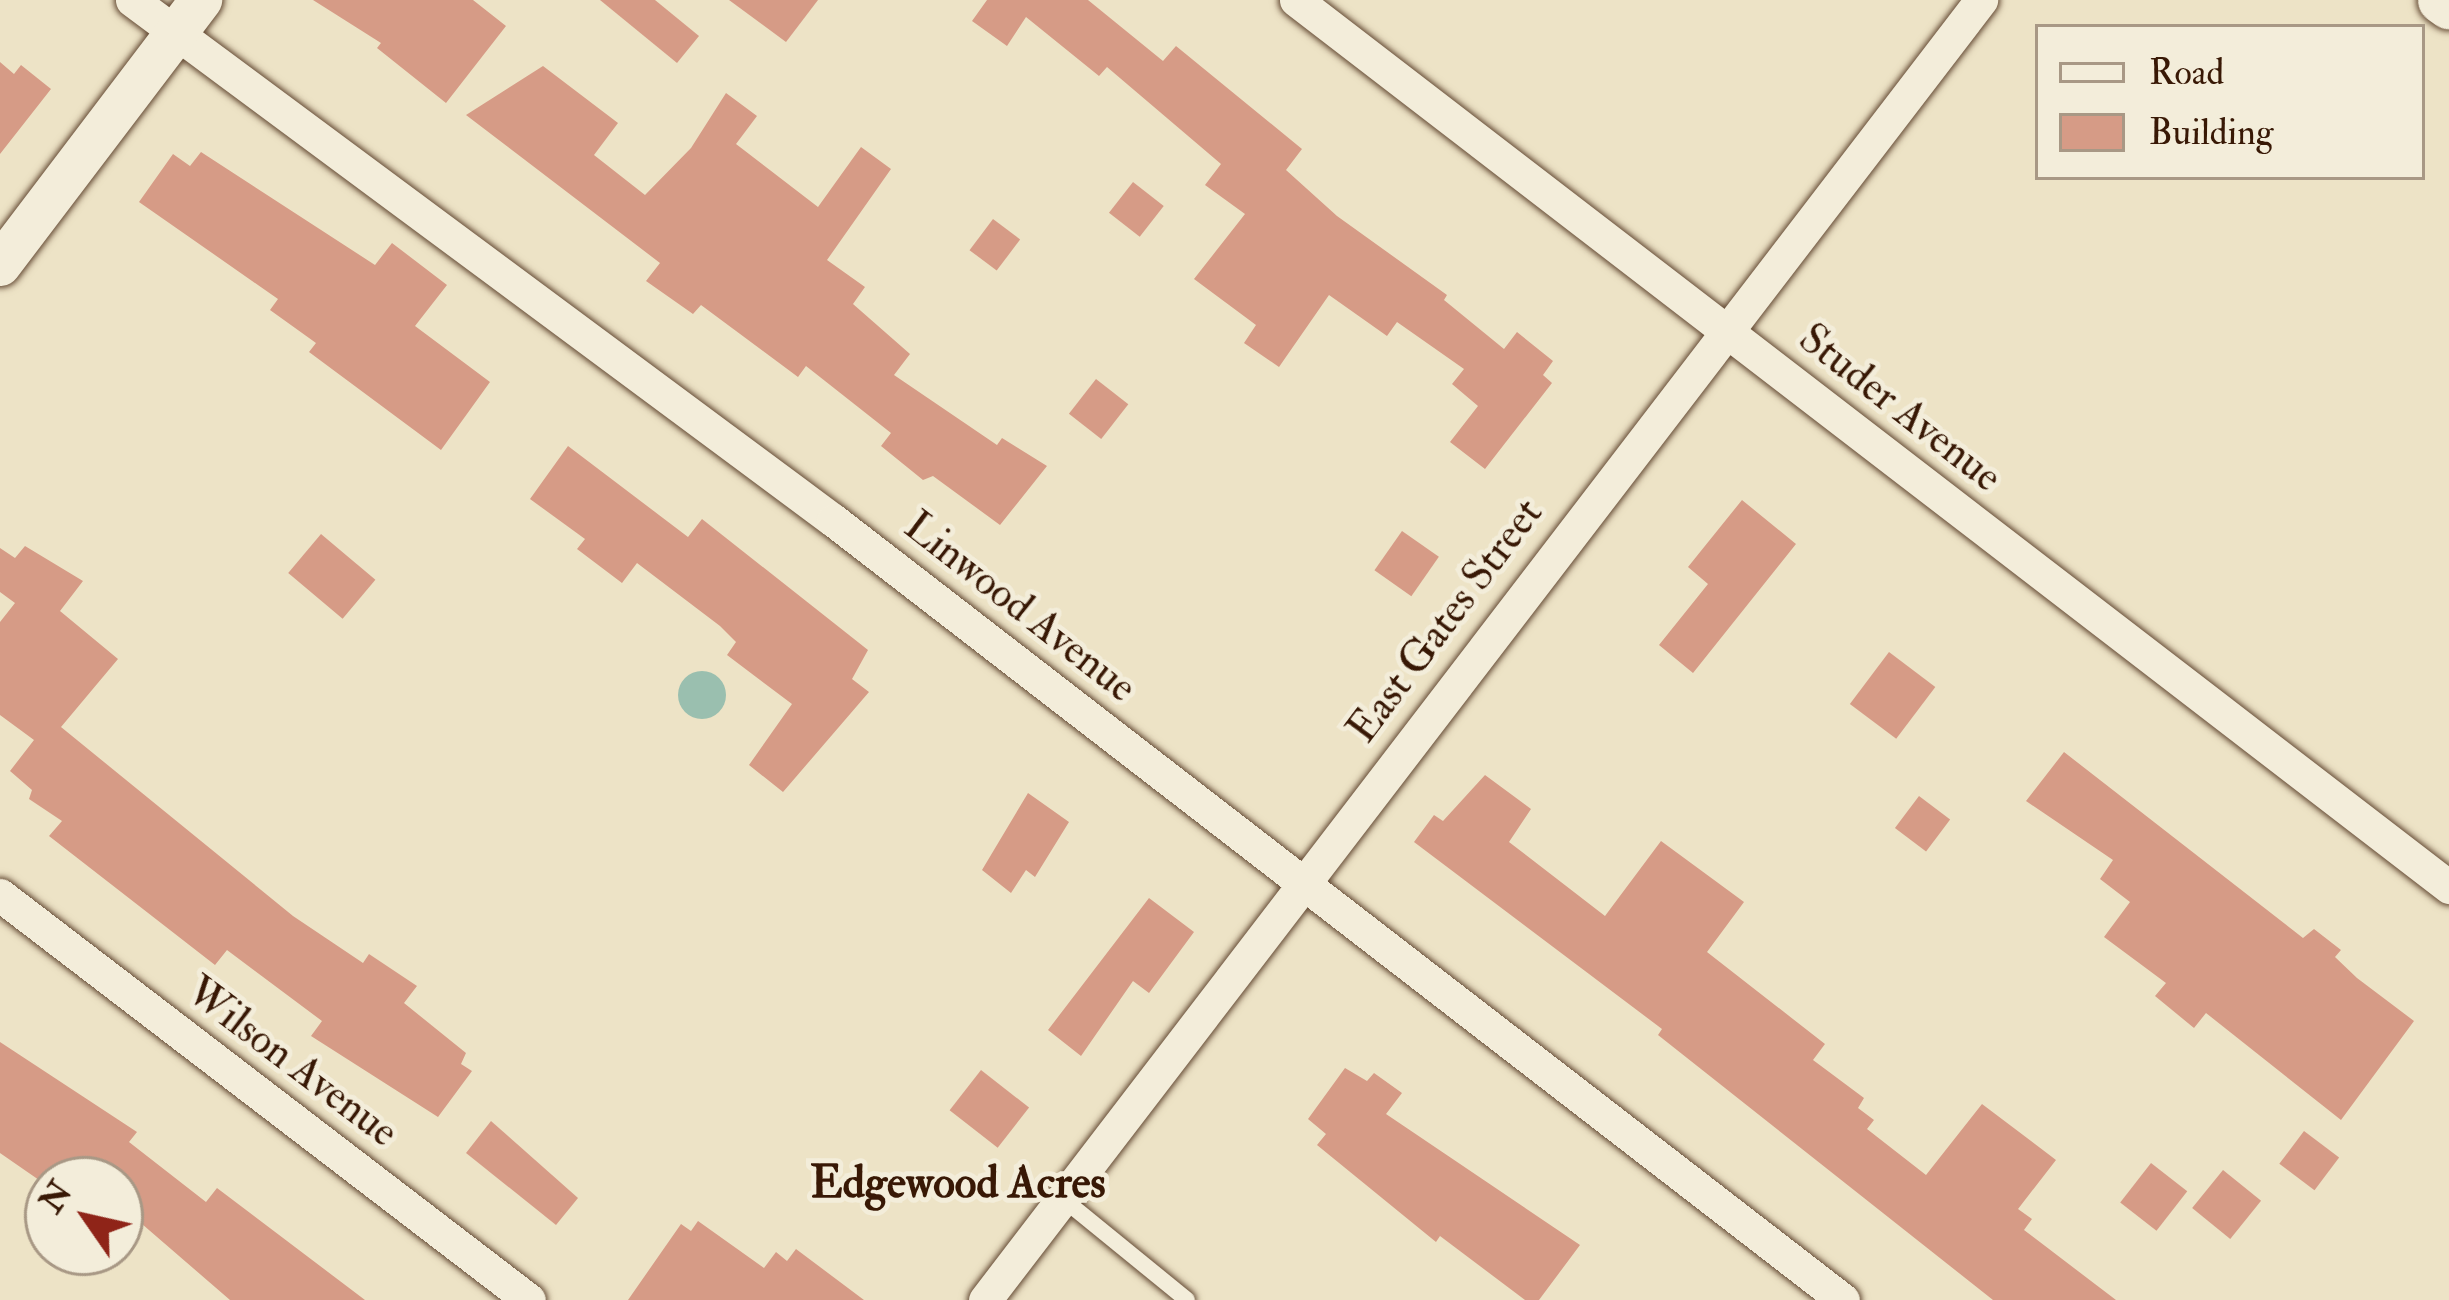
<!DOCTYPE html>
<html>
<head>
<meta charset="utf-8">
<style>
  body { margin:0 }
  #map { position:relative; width:2449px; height:1300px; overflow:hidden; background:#ede3c6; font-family:"IM FELL Double Pica",serif }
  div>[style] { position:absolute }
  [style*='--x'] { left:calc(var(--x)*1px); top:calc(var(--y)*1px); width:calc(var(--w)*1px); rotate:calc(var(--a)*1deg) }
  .water>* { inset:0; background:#9abfaf }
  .round { border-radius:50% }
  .building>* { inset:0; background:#d69b86; transform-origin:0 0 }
  .roads { filter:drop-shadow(0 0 3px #654b35) drop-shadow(0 0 3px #654b35) }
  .service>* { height:16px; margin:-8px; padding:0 8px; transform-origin:8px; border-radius:8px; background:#f3edda }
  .minor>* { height:33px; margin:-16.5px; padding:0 16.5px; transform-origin:16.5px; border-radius:16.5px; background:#f3edda }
  .tertiary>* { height:42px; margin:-21px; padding:0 21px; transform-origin:21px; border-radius:21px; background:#f3edda }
  .secondary>* { height:48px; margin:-24px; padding:0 24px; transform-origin:24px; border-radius:24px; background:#f3edda }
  span { translate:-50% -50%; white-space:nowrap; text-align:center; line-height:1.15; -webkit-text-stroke:10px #f3edda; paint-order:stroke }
  .street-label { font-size:42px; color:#381805 }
  .neighbourhood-label { font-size:45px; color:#381805; font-weight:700 }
  .legend { position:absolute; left:2035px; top:24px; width:390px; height:156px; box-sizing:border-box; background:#f3edda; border:3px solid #a89885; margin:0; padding:15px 21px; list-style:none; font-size:36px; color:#381805 }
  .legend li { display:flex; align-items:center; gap:24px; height:60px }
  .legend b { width:60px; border:3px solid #a89885 }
  .north { position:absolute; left:24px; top:1156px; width:120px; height:120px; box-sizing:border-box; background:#f3edda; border:3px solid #a89885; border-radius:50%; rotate:304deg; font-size:33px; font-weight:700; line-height:48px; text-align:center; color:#381805 }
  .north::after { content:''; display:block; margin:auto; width:42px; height:54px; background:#8f2418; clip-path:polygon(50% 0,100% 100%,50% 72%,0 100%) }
</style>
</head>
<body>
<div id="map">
  <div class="water">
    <i class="round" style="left:678px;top:671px;width:48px;height:48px"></i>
  </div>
  <div class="building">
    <i style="clip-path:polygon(313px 0,473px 0,506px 26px,446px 103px,377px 48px,381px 43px)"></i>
    <i style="clip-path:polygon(600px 0,655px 0,699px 36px,677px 63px)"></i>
    <i style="clip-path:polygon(729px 0,818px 0,786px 42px)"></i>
    <i style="clip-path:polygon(987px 0,1088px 0,1163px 61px,1176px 46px,1302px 149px,1286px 170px,1337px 216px,1447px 295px,1444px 300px,1504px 349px,1517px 332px,1553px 361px,1543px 375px,1552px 383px,1485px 469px,1450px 442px,1478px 406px,1452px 384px,1464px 369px,1397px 322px,1387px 336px,1329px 295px,1279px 367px,1244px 343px,1256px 325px,1194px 279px,1245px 214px,1205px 185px,1221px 164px,1107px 67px,1099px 76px,1026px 17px,1007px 46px,972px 21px)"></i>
    <i style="clip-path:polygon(0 62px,14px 74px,21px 65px,51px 89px,0 154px)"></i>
    <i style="clip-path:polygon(543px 66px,618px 123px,594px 155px,645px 195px,691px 148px,726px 93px,757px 116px,736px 144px,818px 207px,861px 147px,891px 169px,827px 260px,865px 287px,853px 304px,910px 354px,894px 375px,997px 445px,1002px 438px,1047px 466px,1000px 525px,933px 476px,923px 480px,881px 446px,891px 433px,806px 366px,798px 377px,701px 305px,693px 314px,646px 281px,660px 263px,466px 115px)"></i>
    <i style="clip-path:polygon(201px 152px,375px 265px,392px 243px,447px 285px,415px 326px,490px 382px,441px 450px,309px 352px,316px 343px,270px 310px,278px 299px,139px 202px,173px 154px,190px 166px)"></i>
    <i style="left:1133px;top:182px;width:39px;height:39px;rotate:38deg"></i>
    <i style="left:993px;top:219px;width:34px;height:39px;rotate:37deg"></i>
    <i style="left:1096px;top:379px;width:41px;height:44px;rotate:38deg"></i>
    <i style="clip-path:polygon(568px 446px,688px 537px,702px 519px,868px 650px,852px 679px,869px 692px,783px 792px,749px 765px,792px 704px,727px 655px,736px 642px,720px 626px,637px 563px,622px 583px,577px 549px,585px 539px,530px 499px)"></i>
    <i style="clip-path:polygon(1742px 500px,1796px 544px,1693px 673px,1659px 645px,1708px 584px,1688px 567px)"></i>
    <i style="left:1402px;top:531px;width:45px;height:48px;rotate:35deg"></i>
    <i style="left:321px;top:534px;width:71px;height:51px;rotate:40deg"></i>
    <i style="clip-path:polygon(25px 546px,83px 581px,60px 611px,118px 659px,61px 727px,293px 916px,363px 963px,369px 954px,417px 986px,404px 1003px,466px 1053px,461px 1064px,472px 1071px,438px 1117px,311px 1036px,322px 1021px,227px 950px,215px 965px,49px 836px,62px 821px,29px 799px,32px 790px,10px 771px,34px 740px,0 715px,0 622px,15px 603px,0 592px,0 548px,15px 558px)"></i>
    <i style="left:1889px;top:652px;width:58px;height:65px;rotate:37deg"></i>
    <i style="clip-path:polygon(2064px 752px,2303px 938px,2314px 929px,2341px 950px,2335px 957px,2357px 978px,2414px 1021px,2341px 1120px,2206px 1013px,2194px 1028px,2155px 996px,2166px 983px,2104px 937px,2130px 902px,2100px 879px,2113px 860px,2026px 801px)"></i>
    <i style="clip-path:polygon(1485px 775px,1531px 809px,1509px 842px,1605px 916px,1661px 841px,1744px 902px,1707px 952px,1825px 1044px,1813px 1060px,1864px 1098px,1858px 1108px,1874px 1120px,1867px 1129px,1926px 1175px,1982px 1104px,2056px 1160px,2018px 1209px,2032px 1219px,2024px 1230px,2116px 1300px,1993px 1300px,1658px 1035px,1662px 1029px,1414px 842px,1434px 815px,1443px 821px)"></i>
    <i style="clip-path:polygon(1028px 793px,1069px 822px,1035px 877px,1026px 870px,1011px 893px,982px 870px)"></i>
    <i style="left:1919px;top:796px;width:39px;height:40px;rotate:37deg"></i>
    <i style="clip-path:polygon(1149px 898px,1194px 932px,1149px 993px,1133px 981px,1081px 1056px,1048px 1030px)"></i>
    <i style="clip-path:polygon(0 1042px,137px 1132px,129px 1142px,206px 1202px,217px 1188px,365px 1300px,230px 1300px,120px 1205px,120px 1180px,39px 1180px,0 1153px)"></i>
    <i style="clip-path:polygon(1345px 1068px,1367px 1081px,1374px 1073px,1402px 1093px,1386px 1114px,1580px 1245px,1539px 1300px,1525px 1300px,1440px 1236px,1436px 1242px,1317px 1145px,1326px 1134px,1308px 1119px)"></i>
    <i style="left:981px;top:1070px;width:61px;height:51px;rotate:38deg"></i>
    <i style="clip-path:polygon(491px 1121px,578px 1198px,556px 1225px,466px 1153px)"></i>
    <i style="left:2304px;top:1131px;width:44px;height:41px;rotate:37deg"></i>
    <i style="left:2151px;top:1163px;width:46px;height:50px;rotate:38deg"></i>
    <i style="left:2223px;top:1170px;width:49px;height:49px;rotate:39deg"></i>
    <i style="clip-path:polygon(698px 1221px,764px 1268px,776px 1252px,787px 1261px,796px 1249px,864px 1300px,628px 1300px,681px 1224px,691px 1231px)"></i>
  </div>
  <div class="roads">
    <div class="service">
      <i style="--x:1062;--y:1198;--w:161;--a:39.2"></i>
    </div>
    <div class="minor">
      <i style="--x:132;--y:0;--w:873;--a:36.57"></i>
      <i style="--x:833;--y:520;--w:1276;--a:37.68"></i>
      <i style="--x:1296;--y:0;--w:1455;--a:37.57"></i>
      <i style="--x:0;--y:895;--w:666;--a:37.44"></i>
      <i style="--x:985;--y:1300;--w:1638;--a:-52.54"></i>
    </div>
    <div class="tertiary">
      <i style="--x:0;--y:265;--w:333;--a:-52.8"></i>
    </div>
    <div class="secondary">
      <i style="--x:2442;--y:0;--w:9;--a:36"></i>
    </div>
  </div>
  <div class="street-label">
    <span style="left:1900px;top:408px;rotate:38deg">Studer Avenue</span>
    <span style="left:1020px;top:607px;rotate:38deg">Linwood Avenue</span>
    <span style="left:1445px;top:621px;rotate:-53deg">East Gates Street</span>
    <span style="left:292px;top:1062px;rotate:37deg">Wilson Avenue</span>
  </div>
  <div class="neighbourhood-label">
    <span style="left:958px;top:1184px">Edgewood Acres</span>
  </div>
  <ul class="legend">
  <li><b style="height:15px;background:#f3edda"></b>Road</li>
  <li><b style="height:33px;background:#d69b86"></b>Building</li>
  </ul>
  <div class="north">N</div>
</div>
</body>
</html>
